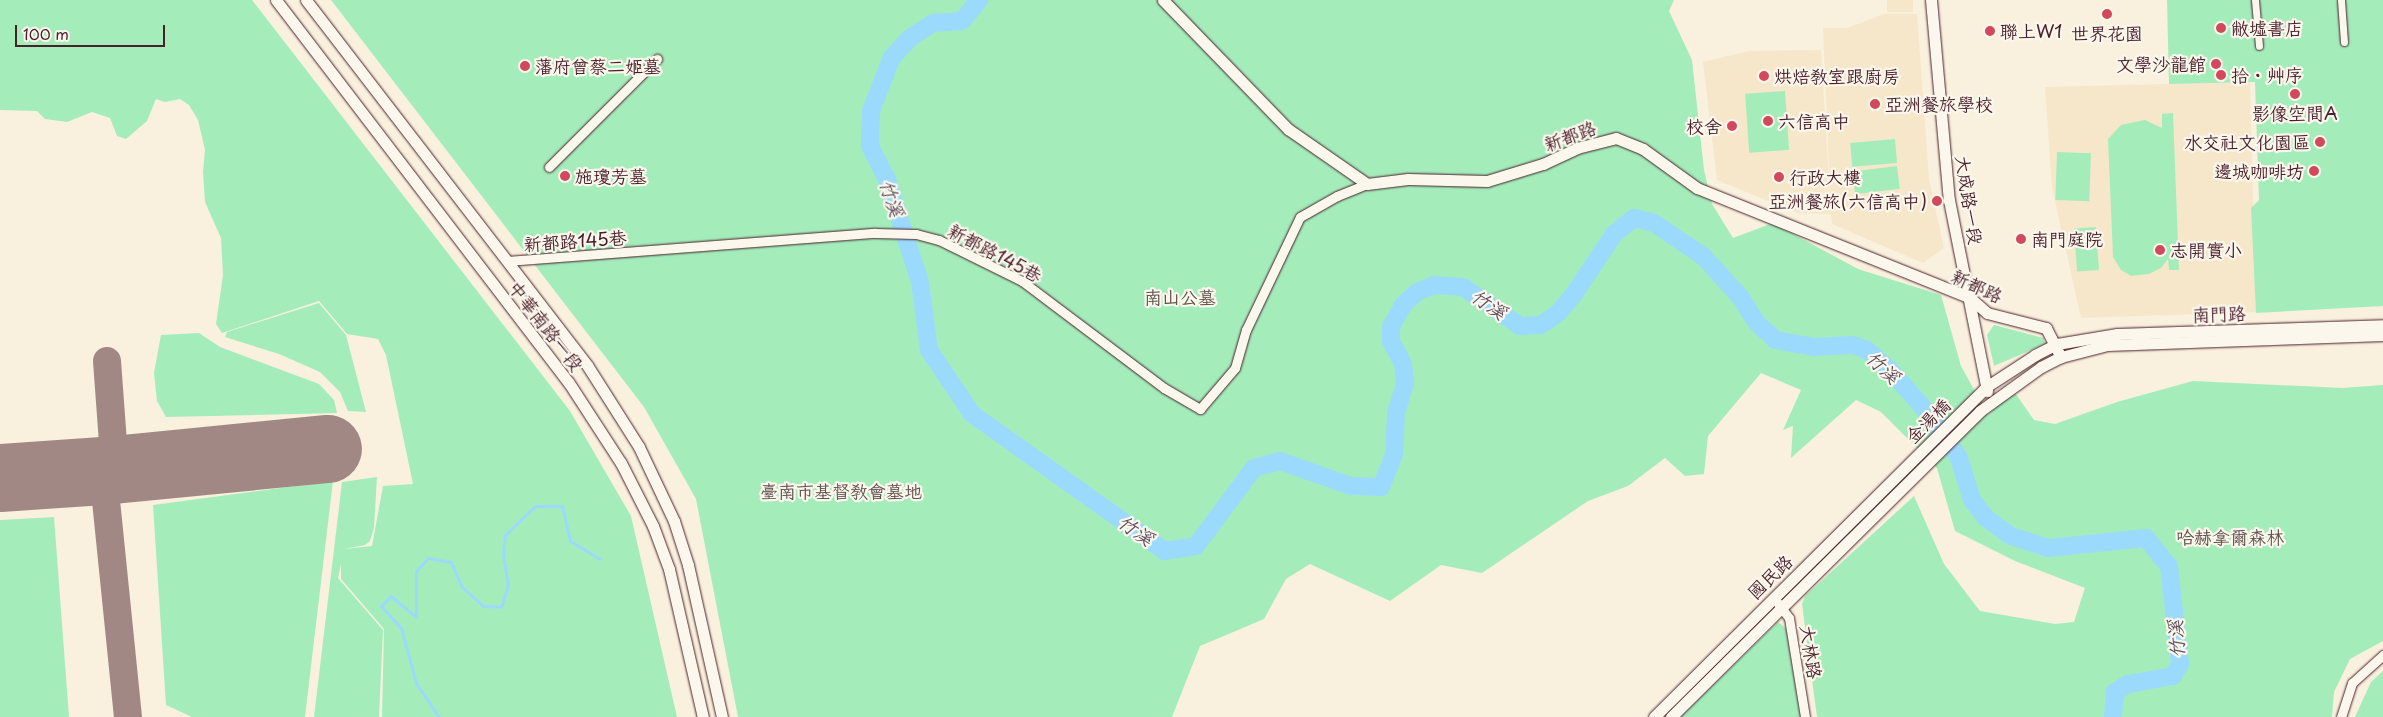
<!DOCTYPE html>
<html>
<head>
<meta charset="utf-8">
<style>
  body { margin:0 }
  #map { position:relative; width:2383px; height:717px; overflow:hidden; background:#f9f0dd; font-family:"Playpen Sans","LXGW WenKai TC",sans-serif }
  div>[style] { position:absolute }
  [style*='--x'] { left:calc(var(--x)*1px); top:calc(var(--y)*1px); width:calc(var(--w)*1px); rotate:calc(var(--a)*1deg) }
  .built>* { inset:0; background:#f6e7cb; transform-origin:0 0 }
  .green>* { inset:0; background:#a4edbb; transform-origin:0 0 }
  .stream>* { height:3px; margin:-1.5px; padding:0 1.5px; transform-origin:1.5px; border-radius:1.5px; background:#9cdafd }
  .river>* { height:18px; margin:-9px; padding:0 9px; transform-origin:9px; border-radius:9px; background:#9cdafd }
  .taxiway>* { height:28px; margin:-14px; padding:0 14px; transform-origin:14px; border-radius:14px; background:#a28884 }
  .runway>* { height:68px; margin:-34px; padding:0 34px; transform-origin:34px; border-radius:34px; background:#a28884 }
  .roads { filter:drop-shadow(0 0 1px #4a1f2b) drop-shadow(0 0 1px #4a1f2b) }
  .pedestrian>* { height:7px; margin:-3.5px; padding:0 3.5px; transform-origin:3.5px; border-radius:3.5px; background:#fbf7ec }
  .minor>* { height:9px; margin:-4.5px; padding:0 4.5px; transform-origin:4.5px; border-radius:4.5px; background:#fbf7ec }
  .tertiary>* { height:11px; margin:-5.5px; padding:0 5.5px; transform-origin:5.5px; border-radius:5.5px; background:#fbf7ec }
  .dots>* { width:14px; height:14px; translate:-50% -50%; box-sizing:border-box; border:2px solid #fbf7ec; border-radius:50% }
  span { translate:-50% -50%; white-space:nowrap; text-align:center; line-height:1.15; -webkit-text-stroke:4.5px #fbf7ec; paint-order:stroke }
  .poi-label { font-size:18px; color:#4a1f2b }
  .left { translate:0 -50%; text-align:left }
  .right { translate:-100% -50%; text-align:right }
  .street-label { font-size:18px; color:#4a1f2b }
  .park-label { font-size:18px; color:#60524f }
  .water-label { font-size:19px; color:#5e4e60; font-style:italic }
  .scale { position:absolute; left:15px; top:25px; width:150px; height:22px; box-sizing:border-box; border:2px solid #4a1f2b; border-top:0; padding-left:6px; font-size:15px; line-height:18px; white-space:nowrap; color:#4a1f2b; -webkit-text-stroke:4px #fbf7ec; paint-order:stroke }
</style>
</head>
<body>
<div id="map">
  <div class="built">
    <i style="left:1887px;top:0;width:26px;height:12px"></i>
    <i style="clip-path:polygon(1884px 14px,1917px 14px,1929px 179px,1944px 248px,1923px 263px,1832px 224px,1831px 214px,1798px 213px,1717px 180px,1703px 62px,1749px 51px,1821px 50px,1831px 214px,1823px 28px,1847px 28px)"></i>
    <i style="clip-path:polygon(2250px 82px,2256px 312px,2081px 318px,2052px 187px,2045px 87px)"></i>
  </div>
  <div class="green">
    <i style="clip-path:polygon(0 0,252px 0,570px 411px,631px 516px,677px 717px,382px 717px,384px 629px,341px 579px,341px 564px,338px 578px,383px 630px,379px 717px,314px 717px,342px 482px,377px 477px,374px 528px,370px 541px,365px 545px,344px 549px,372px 546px,383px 486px,413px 484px,386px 355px,378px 339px,347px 334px,319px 301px,222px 333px,216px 324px,223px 275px,221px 238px,205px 202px,203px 172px,205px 150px,198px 120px,189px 105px,180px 99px,165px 102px,156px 99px,147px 121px,126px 139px,117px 136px,110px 118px,92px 112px,67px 122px,45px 119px,37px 111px,0 110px)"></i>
    <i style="clip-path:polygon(331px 0,1674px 0,1669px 11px,1692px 60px,1704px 170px,1712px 204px,1733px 238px,1773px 223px,1858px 269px,1941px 295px,1961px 366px,1988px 415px,2013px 390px,2034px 420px,2055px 424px,2117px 402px,2193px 381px,2342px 388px,2383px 385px,2383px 641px,2350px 659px,2334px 692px,2332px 717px,1817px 717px,1802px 604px,1805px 596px,1914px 496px,1944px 564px,1980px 611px,2055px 624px,2074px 622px,2085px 588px,2015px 561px,1955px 531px,1937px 468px,1881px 412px,1856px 400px,1791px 458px,1793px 426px,1783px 430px,1801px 390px,1761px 373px,1708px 436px,1704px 474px,1685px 476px,1665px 458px,1628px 486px,1588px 501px,1482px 573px,1441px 565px,1390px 601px,1310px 564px,1286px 579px,1264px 619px,1200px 646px,1172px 717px,738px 717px,696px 499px,644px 407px)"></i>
    <i style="clip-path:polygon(2167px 0,2383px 0,2383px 306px,2256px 313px,2251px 208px,2259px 200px,2255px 82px,2169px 84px)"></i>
    <i style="left:1785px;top:91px;width:59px;height:40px;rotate:86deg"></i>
    <i style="clip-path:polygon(2173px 113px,2179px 270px,2169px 270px,2168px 259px,2161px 268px,2149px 274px,2131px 276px,2121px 270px,2113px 257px,2108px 139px,2121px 125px,2145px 120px,2162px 128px,2162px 114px)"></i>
    <i style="left:1895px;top:139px;width:24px;height:45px;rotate:85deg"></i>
    <i style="left:2057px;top:152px;width:34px;height:48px;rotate:2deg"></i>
    <i style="left:1897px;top:166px;width:23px;height:45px;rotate:83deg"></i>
    <i style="left:2096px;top:227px;width:43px;height:22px;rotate:86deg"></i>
    <i style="clip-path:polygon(319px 303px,346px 335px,366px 412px,348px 411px,340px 392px,320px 372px,279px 354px,225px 337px,227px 332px)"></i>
    <i style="clip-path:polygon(1994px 325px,2043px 338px,2045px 344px,1994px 366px,1987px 335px)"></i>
    <i style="clip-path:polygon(199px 333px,220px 347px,319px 384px,334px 400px,337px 413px,166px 417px,157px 401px,154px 373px,161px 335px)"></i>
    <i style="clip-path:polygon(333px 481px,305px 717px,192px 717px,166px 705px,153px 505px)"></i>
    <i style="clip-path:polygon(54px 517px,69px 717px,0 717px,0 520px)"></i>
    <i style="clip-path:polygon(1778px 622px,1788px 630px,1802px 717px,1680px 717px)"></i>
    <i style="clip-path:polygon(2383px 671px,2383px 717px,2355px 717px,2371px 682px)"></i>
  </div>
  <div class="stream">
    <i style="--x:439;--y:717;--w:41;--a:-124.1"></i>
    <i style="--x:416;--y:683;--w:57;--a:-105.3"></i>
    <i style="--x:401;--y:628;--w:30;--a:-132"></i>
    <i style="--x:381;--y:606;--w:14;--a:-45"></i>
    <i style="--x:391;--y:596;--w:33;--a:40"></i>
    <i style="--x:416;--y:617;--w:46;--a:-90"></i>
    <i style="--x:416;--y:571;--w:18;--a:-47"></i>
    <i style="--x:428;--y:558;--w:23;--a:10"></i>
    <i style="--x:451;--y:562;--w:26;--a:67"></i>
    <i style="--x:461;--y:586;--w:30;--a:42"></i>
    <i style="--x:483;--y:606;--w:18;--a:3"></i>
    <i style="--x:501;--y:607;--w:22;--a:-72"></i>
    <i style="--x:508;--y:586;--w:30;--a:-99"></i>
    <i style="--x:503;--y:556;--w:21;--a:-85"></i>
    <i style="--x:505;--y:535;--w:42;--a:-44"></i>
    <i style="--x:535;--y:506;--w:27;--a:0"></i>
    <i style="--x:562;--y:506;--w:36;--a:77"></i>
    <i style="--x:570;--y:541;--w:35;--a:31"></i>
  </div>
  <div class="river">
    <i style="--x:979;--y:0;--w:27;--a:129"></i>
    <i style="--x:962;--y:21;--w:29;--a:176"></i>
    <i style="--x:933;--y:23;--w:27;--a:147"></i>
    <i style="--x:910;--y:38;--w:26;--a:133"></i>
    <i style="--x:892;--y:57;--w:58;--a:111.3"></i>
    <i style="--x:871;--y:111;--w:35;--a:92"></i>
    <i style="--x:870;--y:146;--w:38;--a:63"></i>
    <i style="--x:887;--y:180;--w:107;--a:72.1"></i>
    <i style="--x:920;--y:282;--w:69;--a:82.5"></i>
    <i style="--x:929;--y:350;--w:77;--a:56.1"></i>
    <i style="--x:972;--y:414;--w:237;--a:35.4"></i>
    <i style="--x:1165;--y:551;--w:31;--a:-9"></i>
    <i style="--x:1196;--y:546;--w:97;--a:-53.4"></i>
    <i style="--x:1254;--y:468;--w:27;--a:-15"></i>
    <i style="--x:1280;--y:461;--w:75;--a:19.4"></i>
    <i style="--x:1351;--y:486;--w:30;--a:2"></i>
    <i style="--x:1381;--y:487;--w:35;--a:-68"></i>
    <i style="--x:1394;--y:455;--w:42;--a:-87.3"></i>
    <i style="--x:1396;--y:413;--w:31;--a:-73"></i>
    <i style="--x:1405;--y:383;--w:19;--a:-96"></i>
    <i style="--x:1403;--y:364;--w:26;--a:-118"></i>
    <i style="--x:1391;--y:341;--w:14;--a:-90"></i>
    <i style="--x:1391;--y:327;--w:25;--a:-61"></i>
    <i style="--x:1403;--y:305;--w:19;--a:-43"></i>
    <i style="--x:1417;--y:292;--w:18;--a:-22"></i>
    <i style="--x:1434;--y:285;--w:29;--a:4"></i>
    <i style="--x:1463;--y:287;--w:69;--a:34.4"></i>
    <i style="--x:1520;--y:326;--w:21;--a:-3"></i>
    <i style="--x:1541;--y:325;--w:19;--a:-35"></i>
    <i style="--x:1557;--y:314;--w:23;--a:-49"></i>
    <i style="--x:1572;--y:297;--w:76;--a:-56.3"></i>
    <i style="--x:1614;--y:234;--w:26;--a:-39"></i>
    <i style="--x:1634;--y:218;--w:21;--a:14"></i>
    <i style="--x:1654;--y:223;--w:60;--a:34.2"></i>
    <i style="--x:1704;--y:257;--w:55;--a:47.9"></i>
    <i style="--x:1741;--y:298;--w:28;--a:58"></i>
    <i style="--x:1756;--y:322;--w:26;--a:43"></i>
    <i style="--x:1775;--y:340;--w:39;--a:10"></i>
    <i style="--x:1813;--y:347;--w:40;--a:-2.9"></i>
    <i style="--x:1853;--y:345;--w:15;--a:20"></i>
    <i style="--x:1867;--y:350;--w:30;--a:41"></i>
    <i style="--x:1890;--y:370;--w:55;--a:48.7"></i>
    <i style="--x:1926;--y:411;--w:57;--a:54.9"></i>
    <i style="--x:1959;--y:458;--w:44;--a:72.8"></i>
    <i style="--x:1972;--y:500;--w:23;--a:52"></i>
    <i style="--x:1986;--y:518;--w:31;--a:36"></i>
    <i style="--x:2011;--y:536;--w:39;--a:18"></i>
    <i style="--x:2048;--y:548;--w:99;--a:-5.8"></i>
    <i style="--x:2146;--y:538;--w:36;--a:51"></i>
    <i style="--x:2169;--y:566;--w:99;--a:83.6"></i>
    <i style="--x:2180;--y:664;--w:14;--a:120"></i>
    <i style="--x:2173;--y:676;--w:46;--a:169.9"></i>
    <i style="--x:2128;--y:684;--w:15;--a:148"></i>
    <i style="--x:2115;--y:692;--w:25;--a:95"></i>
  </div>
  <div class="taxiway">
    <i style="--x:107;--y:361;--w:108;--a:85.8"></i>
    <i style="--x:103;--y:471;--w:247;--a:84.2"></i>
  </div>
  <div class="runway">
    <i style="--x:0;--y:478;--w:103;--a:-3.9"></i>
    <i style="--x:103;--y:471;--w:226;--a:-5.6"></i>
  </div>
  <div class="roads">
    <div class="pedestrian">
      <i style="--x:2255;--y:0;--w:46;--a:85"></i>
      <i style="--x:2341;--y:0;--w:42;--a:85.9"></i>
    </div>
    <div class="minor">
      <i style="--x:549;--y:167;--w:153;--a:-45"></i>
      <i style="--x:507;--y:261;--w:369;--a:-4.4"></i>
      <i style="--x:875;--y:233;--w:41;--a:1.4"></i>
      <i style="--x:916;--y:234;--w:24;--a:15"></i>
      <i style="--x:939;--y:240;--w:93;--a:26.3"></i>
      <i style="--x:1022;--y:281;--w:178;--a:37"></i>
      <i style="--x:1164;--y:388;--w:42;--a:30.3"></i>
      <i style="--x:1200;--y:409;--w:54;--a:-49.5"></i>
      <i style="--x:1235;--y:368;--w:40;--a:-74"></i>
      <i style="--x:1246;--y:330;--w:125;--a:-64.5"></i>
      <i style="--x:1300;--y:217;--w:43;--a:-29.6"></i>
      <i style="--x:1337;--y:196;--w:32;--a:-22"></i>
      <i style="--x:1774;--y:598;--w:25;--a:53"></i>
      <i style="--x:1789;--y:618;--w:100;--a:80.8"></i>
      <i style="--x:2341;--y:717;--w:36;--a:-72"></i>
      <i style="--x:2352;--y:683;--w:42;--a:-42.1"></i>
    </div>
    <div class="tertiary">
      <i style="--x:276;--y:0;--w:482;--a:52.6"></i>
      <i style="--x:569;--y:383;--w:95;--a:57"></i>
      <i style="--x:621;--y:463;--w:71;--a:63.1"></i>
      <i style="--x:653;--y:526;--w:46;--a:69.6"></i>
      <i style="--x:669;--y:569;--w:152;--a:77.1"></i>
      <i style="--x:306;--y:0;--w:461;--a:52.4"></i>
      <i style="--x:587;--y:365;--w:97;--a:57.6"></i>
      <i style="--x:639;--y:447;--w:82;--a:64.7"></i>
      <i style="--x:674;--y:521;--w:46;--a:72.3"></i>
      <i style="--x:688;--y:565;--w:156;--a:77.4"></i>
      <i style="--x:1163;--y:0;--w:180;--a:45.9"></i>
      <i style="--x:1288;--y:129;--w:96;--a:34.8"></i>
      <i style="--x:1367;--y:184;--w:41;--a:-7"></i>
      <i style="--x:1408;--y:179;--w:79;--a:1.5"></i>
      <i style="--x:1487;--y:181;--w:59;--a:-16.9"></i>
      <i style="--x:1543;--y:164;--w:38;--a:-25"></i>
      <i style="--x:1577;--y:148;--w:40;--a:-14.4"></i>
      <i style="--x:1616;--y:138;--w:29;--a:22"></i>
      <i style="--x:1643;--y:149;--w:67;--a:35.8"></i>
      <i style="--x:1697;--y:188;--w:294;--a:21.9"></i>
      <i style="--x:1970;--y:298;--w:23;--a:41"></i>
      <i style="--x:1987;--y:313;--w:61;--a:14.3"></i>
      <i style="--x:2046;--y:328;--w:33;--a:63"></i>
      <i style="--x:1931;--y:0;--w:201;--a:84.9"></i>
      <i style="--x:1949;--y:200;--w:195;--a:78.7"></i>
      <i style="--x:1654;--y:717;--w:468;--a:-44.8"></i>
      <i style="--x:1986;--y:387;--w:59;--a:-33.1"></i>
      <i style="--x:2035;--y:355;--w:25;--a:-27"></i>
      <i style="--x:2057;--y:344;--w:61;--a:-9.5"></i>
      <i style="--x:2117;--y:334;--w:266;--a:-1.9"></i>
      <i style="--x:1671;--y:717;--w:435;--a:-44.7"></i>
      <i style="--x:1980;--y:411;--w:75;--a:-35.8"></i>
      <i style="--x:2041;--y:367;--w:22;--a:-27"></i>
      <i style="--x:2061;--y:357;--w:48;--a:-14.6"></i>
      <i style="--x:2107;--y:345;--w:276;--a:-2.1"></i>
    </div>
  </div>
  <div class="dots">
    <i style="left:2107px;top:14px;background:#d1495b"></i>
    <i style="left:2221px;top:28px;background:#d1495b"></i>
    <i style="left:1990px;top:31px;background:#d1495b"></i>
    <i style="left:2216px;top:64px;background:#d1495b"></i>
    <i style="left:525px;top:66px;background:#d1495b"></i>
    <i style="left:2221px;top:75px;background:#d1495b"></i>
    <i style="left:1764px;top:76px;background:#d1495b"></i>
    <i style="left:2295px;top:94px;background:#d1495b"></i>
    <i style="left:1875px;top:104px;background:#d1495b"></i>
    <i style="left:1768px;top:121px;background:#d1495b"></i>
    <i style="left:1732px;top:126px;background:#d1495b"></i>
    <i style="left:2320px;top:142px;background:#d1495b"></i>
    <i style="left:2314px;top:171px;background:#d1495b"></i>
    <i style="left:565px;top:176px;background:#d1495b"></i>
    <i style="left:1779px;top:177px;background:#d1495b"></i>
    <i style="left:1937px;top:201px;background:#d1495b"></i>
    <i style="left:2021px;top:239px;background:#d1495b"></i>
    <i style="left:2160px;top:250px;background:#d1495b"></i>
  </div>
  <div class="poi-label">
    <span class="left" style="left:2231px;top:28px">敝墟書店</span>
    <span class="left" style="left:2000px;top:31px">聯上W1</span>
    <span style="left:2107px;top:33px">世界花園</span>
    <span class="right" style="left:2206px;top:64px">文學沙龍館</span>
    <span class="left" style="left:535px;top:66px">藩府曾蔡二姬墓</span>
    <span class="left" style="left:2231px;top:75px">拾・艸序</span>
    <span class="left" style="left:1774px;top:76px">烘焙教室跟廚房</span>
    <span class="left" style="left:1885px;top:104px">亞洲餐旅學校</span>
    <span style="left:2295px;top:113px">影像空間A</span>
    <span class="left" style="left:1778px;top:121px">六信高中</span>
    <span class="right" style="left:1722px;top:126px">校舍</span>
    <span class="right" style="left:2310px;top:142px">水交社文化園區</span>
    <span class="right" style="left:2304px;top:171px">邊城咖啡坊</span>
    <span class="left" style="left:575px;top:176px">施瓊芳墓</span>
    <span class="left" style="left:1789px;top:177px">行政大樓</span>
    <span class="right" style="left:1927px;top:201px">亞洲餐旅(六信高中)</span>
    <span class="left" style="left:2031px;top:239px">南門庭院</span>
    <span class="left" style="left:2170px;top:250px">志開實小</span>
  </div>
  <div class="street-label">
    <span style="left:1570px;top:136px;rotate:-20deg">新都路</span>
    <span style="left:1969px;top:200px;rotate:81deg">大成路一段</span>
    <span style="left:575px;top:241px;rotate:-4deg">新都路145巷</span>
    <span style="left:995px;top:253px;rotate:28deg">新都路145巷</span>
    <span style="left:1977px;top:286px;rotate:25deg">新都路</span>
    <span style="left:2219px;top:314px;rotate:-2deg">南門路</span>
    <span style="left:546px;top:326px;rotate:52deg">中華南路一段</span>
    <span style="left:1928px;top:421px;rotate:-45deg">金湯橋</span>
    <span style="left:1770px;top:577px;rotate:-44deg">國民路</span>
    <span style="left:1811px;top:652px;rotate:81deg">大林路</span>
  </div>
  <div class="park-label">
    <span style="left:1180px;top:297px">南山公墓</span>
    <span style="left:841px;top:491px">臺南市基督教會墓地</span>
    <span style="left:2230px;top:537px">哈赫拿爾森林</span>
  </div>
  <div class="water-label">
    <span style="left:892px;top:198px;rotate:71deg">竹溪</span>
    <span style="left:1489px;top:304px;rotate:34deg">竹溪</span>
    <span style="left:1883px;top:367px;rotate:42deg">竹溪</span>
    <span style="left:1136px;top:530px;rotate:35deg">竹溪</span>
    <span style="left:2176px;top:639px;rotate:-94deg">竹溪</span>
  </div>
  <div class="scale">100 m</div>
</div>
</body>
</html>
